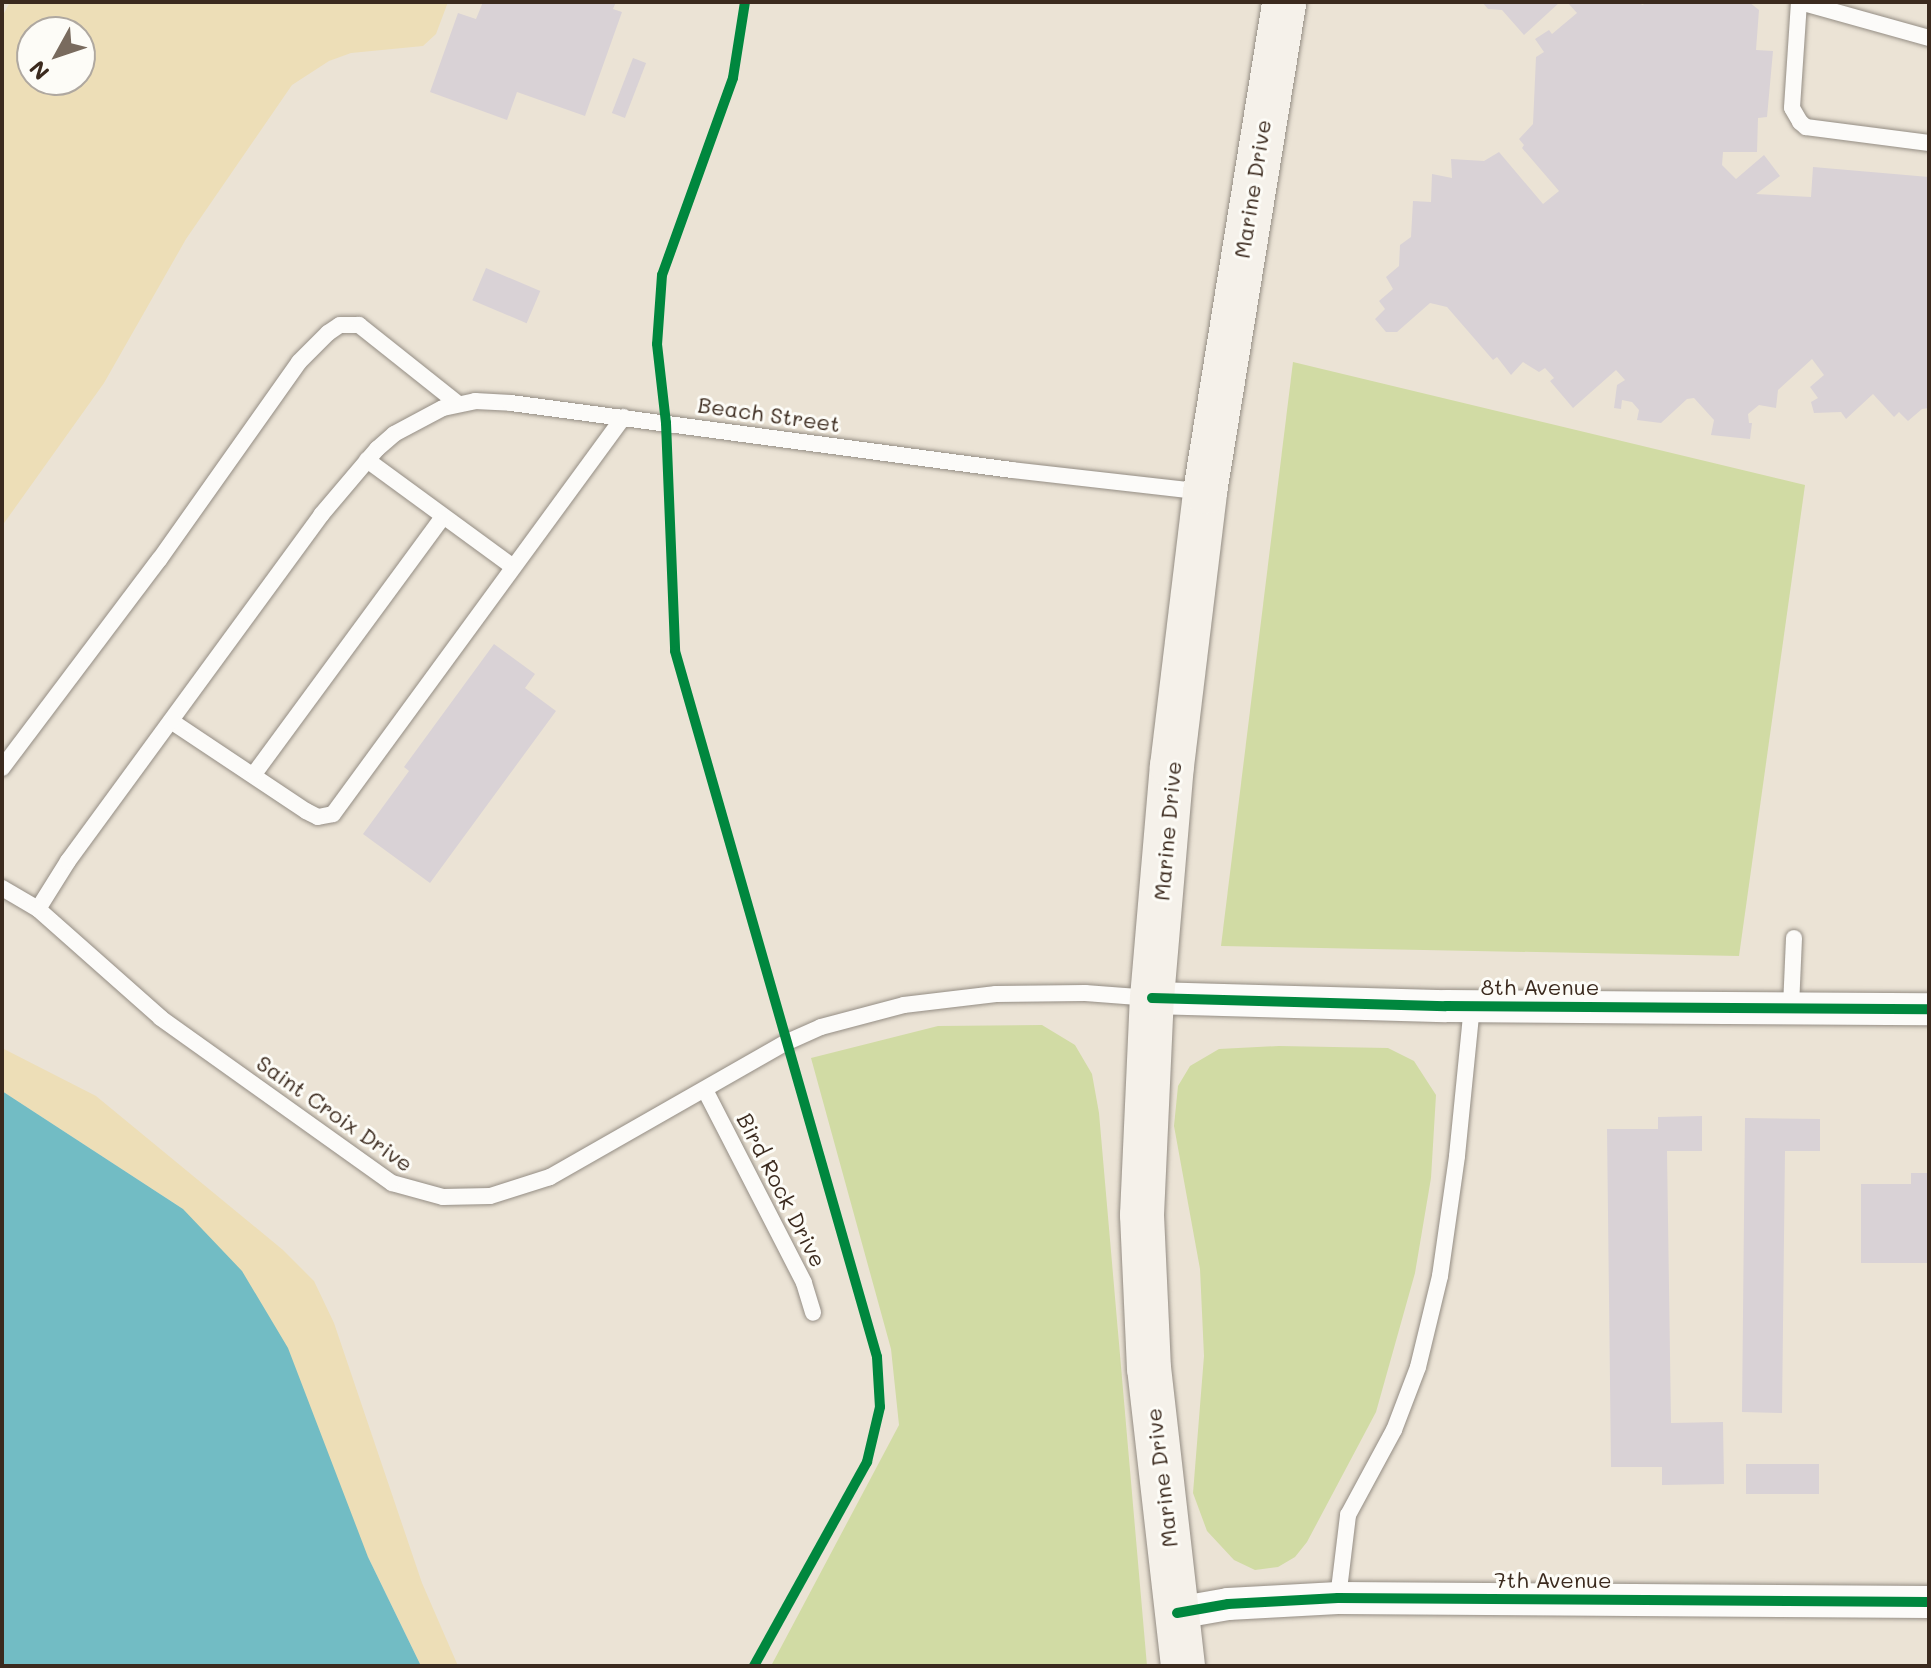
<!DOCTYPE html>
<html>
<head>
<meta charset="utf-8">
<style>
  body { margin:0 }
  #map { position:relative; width:1931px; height:1668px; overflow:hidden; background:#ebe3d5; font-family:Mali,sans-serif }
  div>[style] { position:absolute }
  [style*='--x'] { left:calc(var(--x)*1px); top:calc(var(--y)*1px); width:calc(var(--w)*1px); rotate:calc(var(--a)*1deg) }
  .green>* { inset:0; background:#d1dba4 }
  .sand>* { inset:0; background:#eddeb7 }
  .water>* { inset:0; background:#72bcc4 }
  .building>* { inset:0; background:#d9d2d6; transform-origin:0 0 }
  .roads { filter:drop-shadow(0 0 2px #948d84) drop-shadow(0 0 2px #948d84) }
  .lane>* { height:16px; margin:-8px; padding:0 8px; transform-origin:8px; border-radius:8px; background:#fcfbf9 }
  .street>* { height:32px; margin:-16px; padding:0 16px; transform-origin:16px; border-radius:16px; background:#fcfbf9 }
  .secondary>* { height:44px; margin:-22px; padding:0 22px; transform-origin:22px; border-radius:22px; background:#f5f1ea }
  .cycleway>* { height:10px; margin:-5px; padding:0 5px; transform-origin:5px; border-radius:5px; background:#00873e }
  span { translate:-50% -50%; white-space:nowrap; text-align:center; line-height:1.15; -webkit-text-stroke:6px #fdfcf7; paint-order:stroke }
  .street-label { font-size:22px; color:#3b2a1e }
  .frame { position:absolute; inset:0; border:4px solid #3b2a1e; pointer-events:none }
  .north { position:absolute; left:16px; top:16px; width:80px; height:80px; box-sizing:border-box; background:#fdfcf7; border:2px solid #afa8a0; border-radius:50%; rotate:230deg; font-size:22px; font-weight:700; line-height:32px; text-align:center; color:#3b2a1e }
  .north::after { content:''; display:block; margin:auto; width:28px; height:36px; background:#796b5e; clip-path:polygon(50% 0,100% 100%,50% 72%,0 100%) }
</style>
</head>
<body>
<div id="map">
  <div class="green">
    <i style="clip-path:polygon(1293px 362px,1805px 485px,1739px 956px,1221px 946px)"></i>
    <i style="clip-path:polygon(1042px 1025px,1075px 1045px,1092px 1074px,1099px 1113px,1147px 1666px,771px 1666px,899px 1425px,891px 1349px,811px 1058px,938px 1026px)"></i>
    <i style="clip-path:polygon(1279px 1046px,1388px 1048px,1414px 1061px,1436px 1095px,1431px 1178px,1415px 1273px,1376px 1412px,1307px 1542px,1295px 1557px,1278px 1567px,1255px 1570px,1234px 1560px,1207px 1531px,1193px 1493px,1204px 1356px,1200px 1269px,1174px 1126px,1178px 1086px,1190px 1066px,1219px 1049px)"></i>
  </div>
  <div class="sand">
    <i style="clip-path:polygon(evenodd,10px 2px,448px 2px,436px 34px,423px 46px,351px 53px,329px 61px,292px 85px,186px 239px,104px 383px,2px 526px,2px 17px,10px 2px,32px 32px,80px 32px,80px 80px,32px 80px,32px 32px)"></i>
    <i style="clip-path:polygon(2px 1048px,96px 1096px,283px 1250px,314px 1281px,334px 1323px,422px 1583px,458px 1666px,421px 1666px,368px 1557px,183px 1209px,2px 1091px)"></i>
  </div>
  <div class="water">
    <i style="clip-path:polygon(2px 1091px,183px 1209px,242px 1271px,288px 1348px,368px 1557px,421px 1666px,2px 1666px)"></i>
  </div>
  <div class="building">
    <i style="clip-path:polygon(483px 2px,616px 2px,613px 9px,622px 12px,585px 116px,517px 92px,507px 120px,430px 92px,458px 13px,476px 19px)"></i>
    <i style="clip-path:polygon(1482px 2px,1560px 2px,1524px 35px,1502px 10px,1488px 9px)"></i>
    <i style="clip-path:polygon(1567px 2px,1640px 2px,1642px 5px,1649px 2px,1749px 2px,1759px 10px,1756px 50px,1773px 51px,1767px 117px,1758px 118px,1757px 152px,1723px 152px,1722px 165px,1736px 179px,1764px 155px,1780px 176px,1756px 194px,1811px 197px,1813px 167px,1929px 177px,1929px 408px,1922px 409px,1908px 421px,1899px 412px,1894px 417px,1873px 394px,1846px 419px,1841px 412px,1814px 413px,1811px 402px,1818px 398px,1810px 387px,1824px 375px,1812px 359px,1778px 390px,1776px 408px,1759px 405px,1748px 414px,1749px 423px,1752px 423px,1750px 439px,1711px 435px,1714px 420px,1694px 398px,1687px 399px,1661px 423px,1637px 420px,1639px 410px,1632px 402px,1622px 400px,1621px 409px,1614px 408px,1617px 385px,1625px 380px,1616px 370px,1573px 408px,1550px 381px,1554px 378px,1545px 368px,1539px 372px,1523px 362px,1511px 375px,1497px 357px,1493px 360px,1447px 307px,1430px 303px,1397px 332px,1386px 332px,1375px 319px,1385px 309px,1379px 301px,1393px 289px,1386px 277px,1399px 266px,1400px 245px,1411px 237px,1413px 201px,1431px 202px,1432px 174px,1452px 178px,1451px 159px,1484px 161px,1499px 152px,1543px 204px,1559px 191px,1522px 148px,1524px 145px,1519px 139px,1533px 124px,1536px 57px,1544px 52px,1535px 39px,1549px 30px,1552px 34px,1577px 13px)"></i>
    <i style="left:633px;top:58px;width:14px;height:59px;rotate:21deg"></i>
    <i style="left:486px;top:268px;width:59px;height:35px;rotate:23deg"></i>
    <i style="clip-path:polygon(494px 644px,535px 674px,525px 688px,556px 711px,430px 883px,363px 834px,409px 771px,404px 767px)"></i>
    <i style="clip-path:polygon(1702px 1116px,1702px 1151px,1667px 1151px,1671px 1423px,1723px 1422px,1724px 1484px,1662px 1485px,1662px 1467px,1611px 1467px,1607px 1129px,1658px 1129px,1658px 1117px)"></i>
    <i style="clip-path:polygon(1745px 1118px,1820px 1119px,1820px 1151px,1785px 1151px,1782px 1413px,1742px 1412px)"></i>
    <i style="clip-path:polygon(1911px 1173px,1929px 1173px,1929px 1263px,1861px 1263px,1861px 1184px,1911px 1184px)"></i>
    <i style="left:1746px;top:1464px;width:73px;height:30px"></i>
  </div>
  <div class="roads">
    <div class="lane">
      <i style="--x:1799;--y:2;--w:106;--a:93.8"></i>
      <i style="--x:1792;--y:108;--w:16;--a:60"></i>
      <i style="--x:1800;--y:122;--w:8;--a:40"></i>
      <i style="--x:1806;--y:127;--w:124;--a:7.4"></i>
      <i style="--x:1800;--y:2;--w:134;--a:15.6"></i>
      <i style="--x:367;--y:460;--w:180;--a:36.2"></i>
      <i style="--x:171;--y:721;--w:162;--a:33.7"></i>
      <i style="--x:306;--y:811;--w:13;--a:27"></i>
      <i style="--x:318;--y:817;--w:15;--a:-11"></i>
      <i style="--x:333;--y:814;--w:492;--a:-53.8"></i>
      <i style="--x:2;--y:768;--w:261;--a:-53"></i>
      <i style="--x:159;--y:560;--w:242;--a:-54.7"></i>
      <i style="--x:299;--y:362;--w:41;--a:-45"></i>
      <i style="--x:328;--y:333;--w:14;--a:-34"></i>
      <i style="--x:340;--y:325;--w:19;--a:0"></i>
      <i style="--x:359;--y:325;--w:125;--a:38.5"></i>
      <i style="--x:254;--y:774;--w:319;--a:-53.7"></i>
      <i style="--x:2;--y:888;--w:42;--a:30.3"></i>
      <i style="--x:1151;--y:998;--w:66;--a:-175.7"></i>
      <i style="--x:1085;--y:993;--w:89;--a:179.4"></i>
      <i style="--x:996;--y:994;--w:93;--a:173.2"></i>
      <i style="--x:904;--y:1005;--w:86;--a:165.2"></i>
      <i style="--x:821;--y:1027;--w:39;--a:156"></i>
      <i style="--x:785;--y:1043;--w:271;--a:150.3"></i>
      <i style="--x:550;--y:1177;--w:63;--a:162.4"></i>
      <i style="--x:490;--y:1196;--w:47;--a:178.8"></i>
      <i style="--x:443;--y:1197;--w:53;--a:-164.6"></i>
      <i style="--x:392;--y:1183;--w:284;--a:-144.5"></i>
      <i style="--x:161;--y:1018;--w:164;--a:-138.5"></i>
      <i style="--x:38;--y:909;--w:57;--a:-58"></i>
      <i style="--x:68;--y:861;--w:429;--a:-53.8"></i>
      <i style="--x:321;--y:515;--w:87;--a:-49.7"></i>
      <i style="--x:377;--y:449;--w:23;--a:-41"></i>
      <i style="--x:394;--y:434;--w:55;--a:-28"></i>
      <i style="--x:443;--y:408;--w:33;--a:-12"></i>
      <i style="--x:475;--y:401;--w:36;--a:3"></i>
      <i style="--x:511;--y:403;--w:505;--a:7.62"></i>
      <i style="--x:1012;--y:470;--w:193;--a:6.5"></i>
      <i style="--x:1791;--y:1007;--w:69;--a:-87.5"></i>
      <i style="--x:705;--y:1090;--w:217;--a:62.8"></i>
      <i style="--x:804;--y:1283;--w:31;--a:73"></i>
      <i style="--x:1338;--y:1598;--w:84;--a:-83.1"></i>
      <i style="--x:1348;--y:1515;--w:97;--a:-61.6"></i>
      <i style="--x:1394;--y:1430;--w:67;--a:-69.1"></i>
      <i style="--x:1418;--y:1367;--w:94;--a:-76.4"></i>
      <i style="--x:1440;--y:1276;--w:121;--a:-81.9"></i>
      <i style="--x:1457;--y:1156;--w:150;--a:-84.3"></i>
    </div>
    <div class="street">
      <i style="--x:1152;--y:998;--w:294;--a:1.6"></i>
      <i style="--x:1446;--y:1006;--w:483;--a:0.4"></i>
      <i style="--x:1177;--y:1613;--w:52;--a:-10"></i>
      <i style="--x:1228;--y:1604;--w:110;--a:-3.1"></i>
      <i style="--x:1338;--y:1598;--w:591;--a:0.39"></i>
    </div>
    <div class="secondary">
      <i style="--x:1183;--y:1666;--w:299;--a:-96.5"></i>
      <i style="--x:1149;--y:1369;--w:154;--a:-92.6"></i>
      <i style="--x:1142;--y:1215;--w:217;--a:-87.4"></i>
      <i style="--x:1152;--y:998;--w:233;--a:-85.1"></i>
      <i style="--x:1172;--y:766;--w:276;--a:-83.1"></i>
      <i style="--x:1205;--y:492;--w:496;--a:-80.8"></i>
    </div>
  </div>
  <div class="cycleway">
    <i style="--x:745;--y:2;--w:77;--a:99"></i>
    <i style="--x:733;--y:78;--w:209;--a:109.8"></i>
    <i style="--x:662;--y:275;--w:69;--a:94.1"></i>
    <i style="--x:657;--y:344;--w:80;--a:83.5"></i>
    <i style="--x:666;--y:423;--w:228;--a:87.7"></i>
    <i style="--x:675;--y:651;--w:734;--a:74.03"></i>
    <i style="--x:877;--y:1357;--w:50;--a:86.6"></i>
    <i style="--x:880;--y:1407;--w:57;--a:103.3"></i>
    <i style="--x:867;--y:1462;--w:233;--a:119"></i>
    <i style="--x:1152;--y:998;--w:294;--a:1.6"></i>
    <i style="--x:1446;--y:1006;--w:483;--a:0.4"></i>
    <i style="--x:1177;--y:1613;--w:52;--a:-10"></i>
    <i style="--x:1228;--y:1604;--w:110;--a:-3.1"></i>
    <i style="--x:1338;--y:1598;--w:591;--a:0.39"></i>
  </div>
  <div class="street-label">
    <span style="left:1252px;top:189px;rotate:-81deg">Marine Drive</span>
    <span style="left:769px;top:414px;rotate:8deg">Beach Street</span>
    <span style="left:1167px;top:831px;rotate:-85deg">Marine Drive</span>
    <span style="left:1540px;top:987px">8th Avenue</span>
    <span style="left:335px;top:1113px;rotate:35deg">Saint Croix Drive</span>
    <span style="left:782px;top:1190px;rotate:63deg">Bird Rock Drive</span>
    <span style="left:1161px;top:1478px;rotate:-97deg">Marine Drive</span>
    <span style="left:1553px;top:1580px">7th Avenue</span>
  </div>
  <div class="frame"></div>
  <div class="north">N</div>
</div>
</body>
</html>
